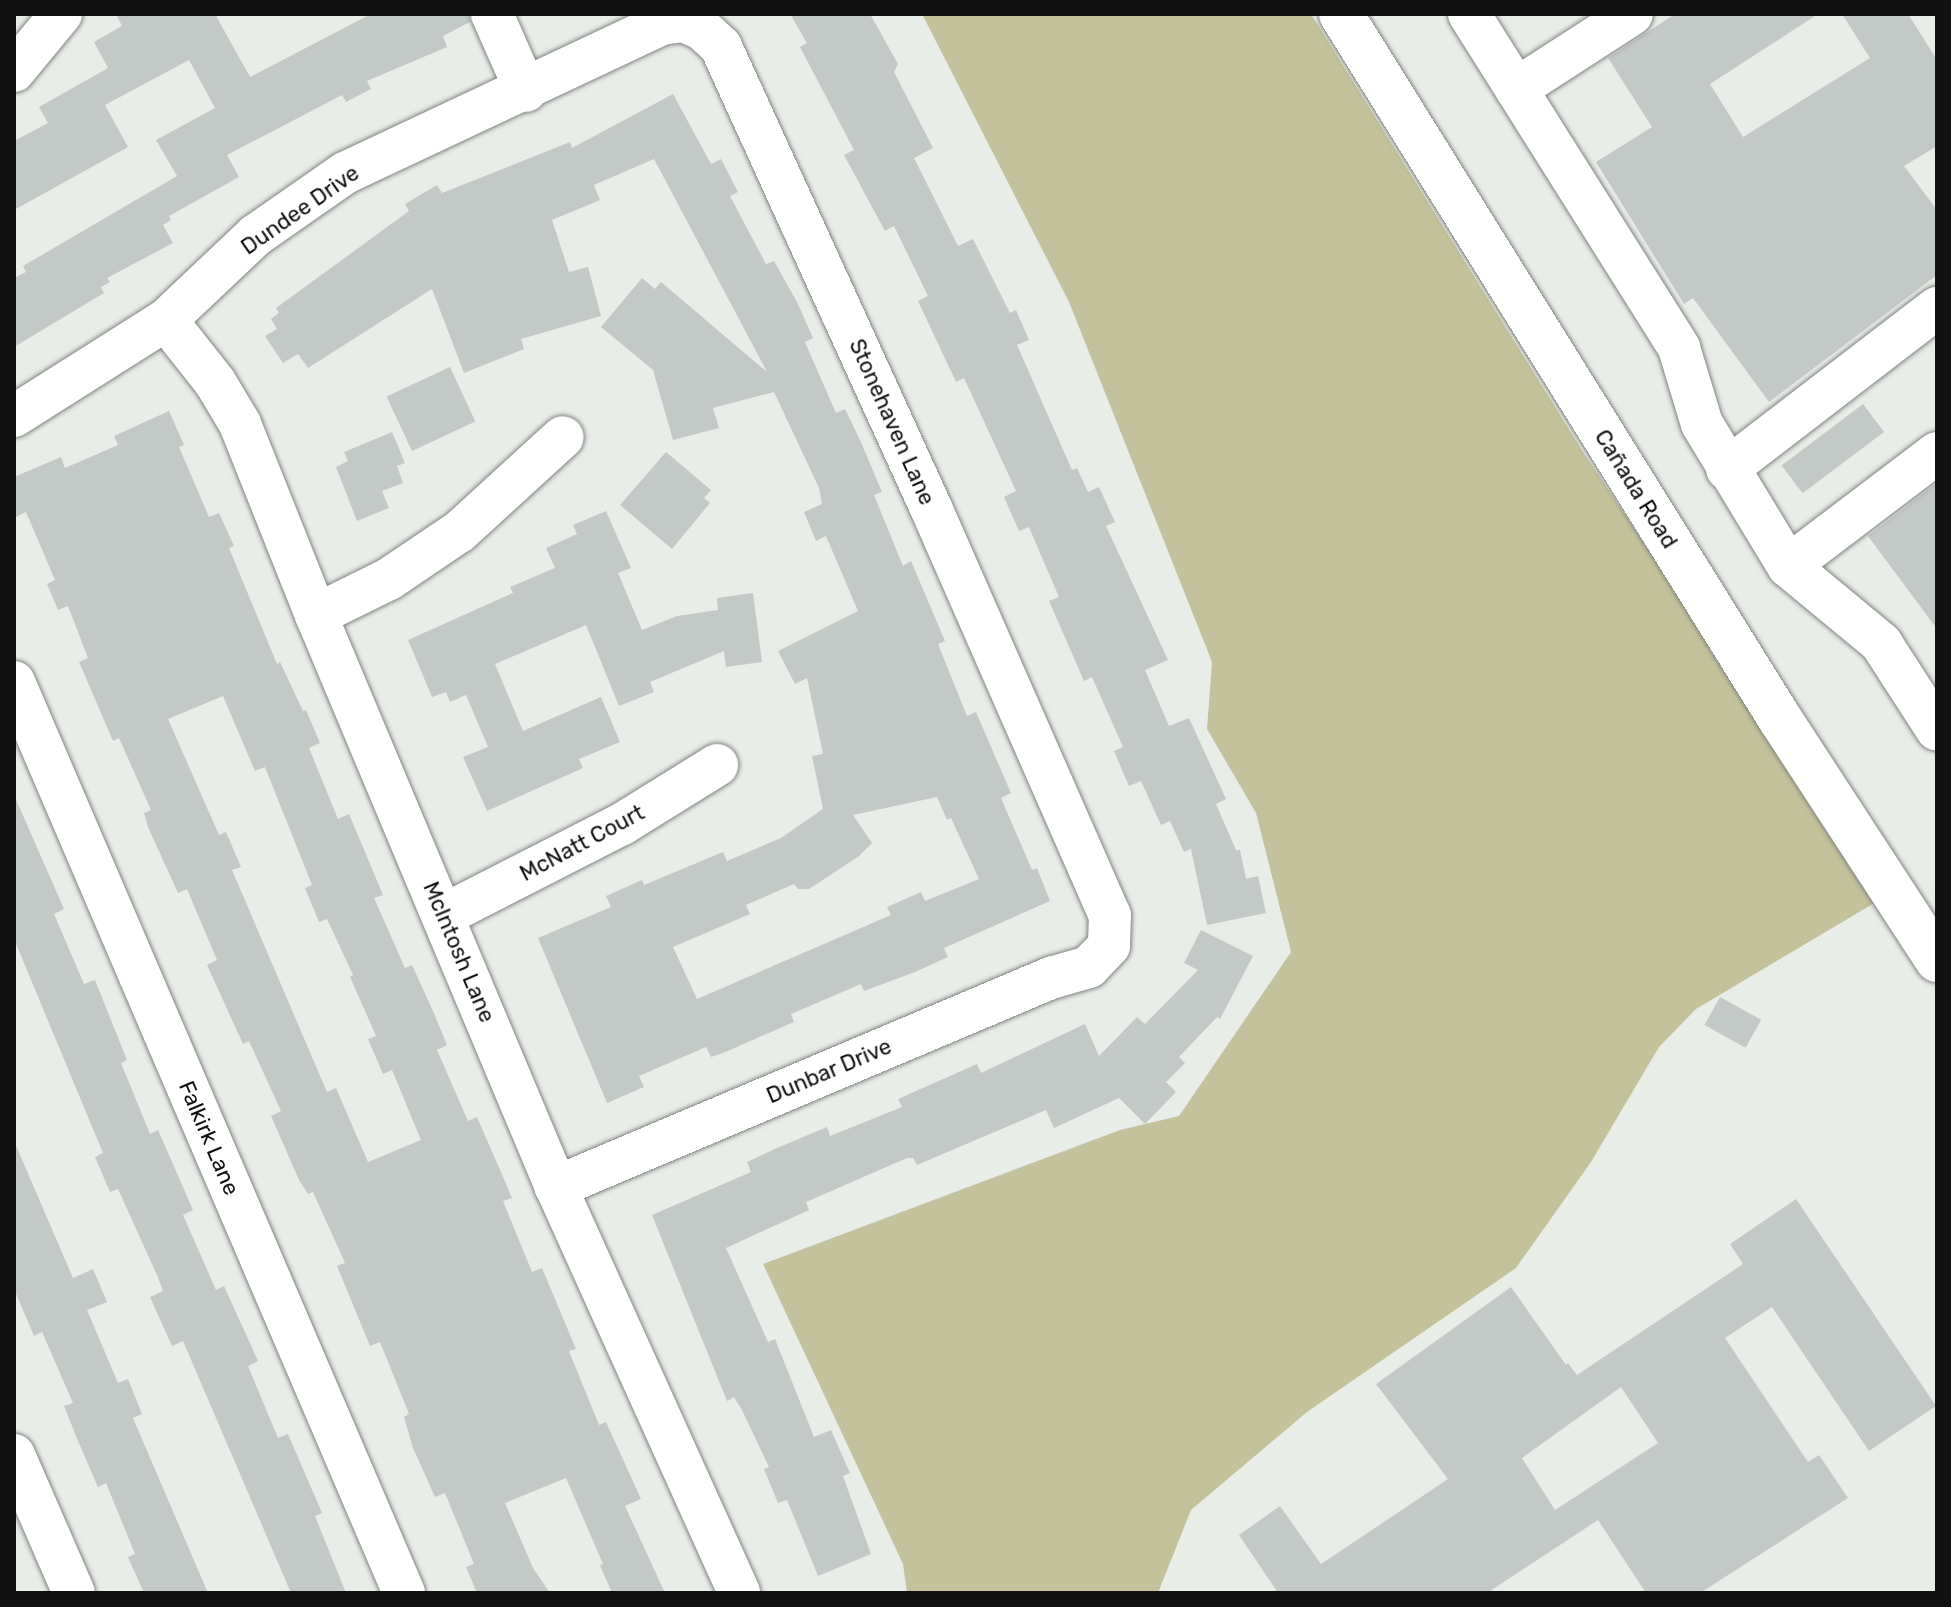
<!DOCTYPE html>
<html>
<head>
<meta charset="utf-8">
<style>
  body { margin:0 }
  #map { position:relative; width:1951px; height:1607px; overflow:hidden; background:#e9ede8; font-family:Rubik,sans-serif }
  div>[style] { position:absolute }
  [style*='--x'] { left:calc(var(--x)*1px); top:calc(var(--y)*1px); width:calc(var(--w)*1px); rotate:calc(var(--a)*1deg) }
  .green>* { inset:0; background:#c4c29d }
  .building>* { inset:0; background:#c3c9c6; transform-origin:0 0 }
  .roads { filter:drop-shadow(0 0 2px #808480) drop-shadow(0 0 2px #808480) }
  .street>* { height:42px; margin:-21px; padding:0 21px; transform-origin:21px; border-radius:21px; background:#fff }
  .secondary>* { height:44px; margin:-22px; padding:0 22px; transform-origin:22px; border-radius:22px; background:#fff }
  span { translate:-50% -50%; white-space:nowrap; text-align:center; line-height:1.15; -webkit-text-stroke:6px #fff; paint-order:stroke }
  .street-label { font-size:22px; color:#101110 }
  .frame { position:absolute; inset:0; border:16px solid #101110; pointer-events:none }
</style>
</head>
<body>
<div id="map">
  <div class="green">
    <i style="clip-path:polygon(922px 14px,1311px 14px,1583px 452px,1750px 701px,1876px 902px,1696px 1009px,1659px 1047px,1591px 1162px,1516px 1268px,1307px 1412px,1191px 1510px,1158px 1593px,907px 1593px,903px 1564px,763px 1264px,1120px 1130px,1179px 1116px,1291px 952px,1256px 813px,1207px 729px,1212px 662px,1069px 302px)"></i>
  </div>
  <div class="building">
    <i style="clip-path:polygon(116px 14px,215px 14px,250px 77px,371px 14px,468px 14px,470px 22px,443px 36px,447px 47px,367px 81px,371px 89px,346px 102px,342px 95px,227px 155px,239px 177px,169px 216px,171px 220px,163px 225px,173px 243px,107px 278px,110px 282px,101px 287px,104px 293px,14px 347px,14px 278px,26px 272px,23px 266px,177px 176px,156px 140px,215px 108px,189px 60px,105px 105px,128px 147px,14px 210px,14px 141px,48px 123px,39px 107px,108px 68px,94px 42px,122px 26px)"></i>
    <i style="clip-path:polygon(790px 14px,870px 14px,898px 64px,894px 72px,933px 148px,914px 158px,958px 246px,973px 239px,1010px 313px,1016px 310px,1029px 340px,1017px 345px,1072px 470px,1077px 468px,1088px 492px,1099px 487px,1115px 522px,1106px 526px,1168px 660px,1145px 670px,1169px 726px,1189px 718px,1226px 799px,1216px 804px,1236px 850px,1240px 850px,1246px 879px,1258px 876px,1266px 913px,1207px 925px,1191px 849px,1184px 852px,1170px 821px,1161px 825px,1141px 781px,1129px 786px,1114px 751px,1123px 747px,1092px 677px,1084px 681px,1049px 601px,1059px 597px,1040px 553px,1029px 527px,1019px 531px,1004px 497px,1016px 491px,964px 378px,956px 382px,918px 301px,928px 296px,894px 226px,885px 231px,844px 155px,854px 150px,800px 47px,807px 43px)"></i>
    <i style="clip-path:polygon(1675px 14px,1818px 14px,1710px 84px,1743px 137px,1870px 58px,1842px 14px,1908px 14px,1937px 60px,1937px 146px,1904px 166px,1937px 210px,1937px 275px,1769px 402px,1693px 298px,1684px 304px,1596px 162px,1652px 127px,1608px 58px)"></i>
    <i style="clip-path:polygon(evenodd,673px 94px,711px 164px,721px 159px,738px 192px,730px 196px,766px 264px,774px 261px,798px 304px,813px 338px,805px 342px,836px 413px,845px 409px,860px 440px,882px 492px,874px 495px,903px 566px,911px 561px,945px 641px,938px 644px,967px 716px,976px 712px,1011px 793px,1001px 798px,1032px 870px,1037px 868px,1050px 901px,944px 948px,948px 957px,915px 972px,864px 991px,861px 984px,791px 1014px,794px 1022px,723px 1053px,711px 1057px,706px 1047px,639px 1076px,644px 1087px,607px 1103px,538px 938px,611px 907px,606px 896px,642px 880px,644px 885px,723px 852px,727px 861px,781px 838px,823px 809px,812px 756px,823px 754px,807px 678px,795px 684px,778px 651px,858px 611px,826px 536px,816px 541px,804px 512px,822px 504px,819px 488px,774px 392px,713px 408px,719px 428px,673px 440px,653px 370px,601px 327px,642px 278px,655px 289px,661px 282px,767px 372px,654px 159px,594px 185px,600px 200px,552px 220px,569px 272px,588px 267px,601px 316px,521px 339px,524px 349px,464px 373px,432px 289px,308px 368px,298px 354px,283px 363px,265px 336px,277px 329px,271px 319px,279px 313px,276px 308px,409px 211px,405px 204px,437px 185px,442px 193px,570px 142px,572px 148px,673px 94px,937px 797px,947px 820px,951px 818px,979px 879px,925px 901px,921px 892px,887px 907px,891px 915px,697px 999px,673px 947px,750px 914px,746px 905px,794px 884px,798px 889px,809px 889px,859px 856px,872px 843px,853px 815px,937px 797px)"></i>
    <i style="left:450px;top:367px;width:60px;height:70px;rotate:65deg"></i>
    <i style="left:1863px;top:404px;width:35px;height:102px;rotate:53deg"></i>
    <i style="clip-path:polygon(evenodd,169px 411px,184px 445px,179px 447px,209px 517px,219px 513px,234px 546px,229px 548px,277px 664px,280px 662px,303px 711px,306px 710px,320px 743px,309px 748px,338px 819px,349px 814px,383px 895px,374px 898px,405px 968px,412px 965px,433px 1011px,447px 1045px,437px 1050px,468px 1121px,477px 1117px,497px 1163px,512px 1198px,503px 1201px,532px 1272px,542px 1268px,576px 1349px,569px 1351px,599px 1425px,606px 1422px,641px 1499px,625px 1506px,665px 1593px,612px 1593px,600px 1565px,603px 1564px,566px 1478px,505px 1503px,533px 1568px,550px 1593px,477px 1593px,466px 1567px,474px 1564px,445px 1493px,435px 1497px,413px 1448px,404px 1417px,409px 1414px,380px 1342px,370px 1346px,337px 1266px,345px 1263px,313px 1192px,308px 1194px,299px 1180px,271px 1116px,281px 1111px,249px 1041px,243px 1044px,207px 965px,217px 960px,187px 889px,178px 893px,148px 827px,144px 813px,151px 810px,119px 738px,113px 741px,79px 662px,88px 658px,68px 606px,58px 610px,47px 584px,55px 580px,26px 512px,14px 518px,14px 477px,61px 457px,65px 468px,118px 445px,114px 436px,169px 411px,223px 696px,255px 771px,265px 767px,312px 885px,305px 888px,319px 922px,327px 919px,353px 975px,350px 977px,376px 1036px,368px 1039px,383px 1074px,392px 1070px,421px 1140px,368px 1162px,336px 1088px,327px 1092px,232px 870px,241px 867px,226px 832px,219px 835px,168px 719px,223px 696px)"></i>
    <i style="clip-path:polygon(392px 432px,405px 463px,397px 466px,403px 483px,382px 491px,389px 508px,357px 521px,336px 467px,348px 461px,344px 452px)"></i>
    <i style="clip-path:polygon(666px 452px,711px 490px,704px 498px,710px 503px,672px 549px,620px 505px)"></i>
    <i style="clip-path:polygon(1937px 483px,1937px 629px,1868px 536px)"></i>
    <i style="clip-path:polygon(606px 511px,631px 568px,618px 573px,642px 630px,677px 616px,718px 610px,717px 598px,753px 593px,762px 662px,726px 667px,724px 651px,650px 682px,654px 692px,619px 706px,586px 625px,495px 664px,523px 731px,601px 697px,620px 742px,579px 759px,583px 768px,487px 811px,463px 757px,488px 747px,466px 695px,450px 702px,446px 692px,432px 697px,408px 640px,513px 593px,510px 587px,555px 568px,546px 548px,577px 534px,573px 525px)"></i>
    <i style="clip-path:polygon(14px 795px,64px 909px,54px 914px,84px 984px,95px 980px,127px 1060px,121px 1063px,150px 1134px,158px 1130px,193px 1210px,183px 1215px,216px 1290px,224px 1286px,258px 1361px,248px 1366px,278px 1438px,288px 1434px,322px 1513px,315px 1516px,346px 1593px,291px 1593px,183px 1341px,172px 1346px,150px 1297px,163px 1291px,157px 1275px,118px 1189px,110px 1192px,95px 1157px,103px 1153px,14px 939px)"></i>
    <i style="clip-path:polygon(1201px 930px,1253px 956px,1220px 1019px,1217px 1017px,1179px 1057px,1185px 1063px,1166px 1082px,1176px 1092px,1145px 1124px,1119px 1098px,1054px 1128px,1046px 1110px,917px 1165px,913px 1158px,907px 1158px,806px 1202px,809px 1210px,726px 1248px,768px 1342px,775px 1339px,814px 1437px,831px 1430px,850px 1473px,843px 1476px,871px 1554px,818px 1576px,787px 1500px,778px 1503px,764px 1469px,769px 1467px,742px 1410px,734px 1397px,727px 1401px,652px 1215px,751px 1172px,747px 1162px,777px 1148px,827px 1127px,830px 1136px,902px 1107px,898px 1099px,977px 1064px,981px 1073px,1085px 1024px,1099px 1056px,1137px 1017px,1145px 1024px,1198px 970px,1184px 963px)"></i>
    <i style="left:1720px;top:997px;width:47px;height:32px;rotate:29deg"></i>
    <i style="clip-path:polygon(14px 1141px,73px 1278px,93px 1269px,107px 1302px,87px 1310px,118px 1383px,128px 1379px,142px 1414px,133px 1418px,208px 1593px,144px 1593px,128px 1557px,135px 1554px,106px 1483px,98px 1487px,78px 1441px,64px 1406px,73px 1403px,42px 1332px,34px 1336px,14px 1289px)"></i>
    <i style="clip-path:polygon(evenodd,1796px 1199px,1936px 1406px,1869px 1451px,1772px 1307px,1725px 1338px,1808px 1462px,1819px 1455px,1848px 1498px,1700px 1593px,1646px 1593px,1598px 1520px,1487px 1593px,1278px 1593px,1239px 1535px,1280px 1506px,1321px 1564px,1448px 1479px,1376px 1384px,1511px 1287px,1566px 1365px,1568px 1363px,1577px 1375px,1743px 1264px,1730px 1244px,1796px 1199px,1621px 1387px,1658px 1443px,1555px 1510px,1522px 1458px,1621px 1387px)"></i>
  </div>
  <div class="roads">
    <div class="street">
      <i style="--x:492;--y:14;--w:84;--a:66.2"></i>
      <i style="--x:1469;--y:14;--w:395;--a:57.8"></i>
      <i style="--x:1679;--y:348;--w:79;--a:73.2"></i>
      <i style="--x:1702;--y:424;--w:166;--a:58.8"></i>
      <i style="--x:1788;--y:566;--w:121;--a:39.6"></i>
      <i style="--x:1881;--y:643;--w:103;--a:57.2"></i>
      <i style="--x:14;--y:71;--w:74;--a:-50.5"></i>
      <i style="--x:1516;--y:89;--w:138;--a:-32.9"></i>
      <i style="--x:166;--y:320;--w:79;--a:51.7"></i>
      <i style="--x:215;--y:382;--w:49;--a:59.2"></i>
      <i style="--x:240;--y:424;--w:206;--a:68.3"></i>
      <i style="--x:316;--y:615;--w:620;--a:67.24"></i>
      <i style="--x:556;--y:1187;--w:445;--a:65.7"></i>
      <i style="--x:14;--y:416;--w:180;--a:-32.3"></i>
      <i style="--x:166;--y:320;--w:124;--a:-43.4"></i>
      <i style="--x:256;--y:235;--w:108;--a:-34.9"></i>
      <i style="--x:345;--y:173;--w:349;--a:-25.2"></i>
      <i style="--x:661;--y:24;--w:22;--a:-8"></i>
      <i style="--x:683;--y:21;--w:21;--a:23"></i>
      <i style="--x:702;--y:29;--w:26;--a:43"></i>
      <i style="--x:721;--y:47;--w:507;--a:65.51"></i>
      <i style="--x:931;--y:508;--w:445;--a:66.3"></i>
      <i style="--x:1110;--y:915;--w:31;--a:92"></i>
      <i style="--x:1109;--y:946;--w:29;--a:134"></i>
      <i style="--x:1089;--y:967;--w:37;--a:164"></i>
      <i style="--x:1053;--y:977;--w:540;--a:157.09"></i>
      <i style="--x:1727;--y:469;--w:265;--a:-37.5"></i>
      <i style="--x:1788;--y:566;--w:187;--a:-37.2"></i>
      <i style="--x:316;--y:615;--w:81;--a:-26.3"></i>
      <i style="--x:389;--y:579;--w:86;--a:-34.1"></i>
      <i style="--x:460;--y:531;--w:139;--a:-42.4"></i>
      <i style="--x:14;--y:682;--w:991;--a:66.82"></i>
      <i style="--x:444;--y:915;--w:200;--a:-27.1"></i>
      <i style="--x:622;--y:824;--w:112;--a:-31.8"></i>
      <i style="--x:14;--y:1455;--w:150;--a:66.5"></i>
    </div>
    <div class="secondary">
      <i style="--x:1341;--y:14;--w:831;--a:58.09"></i>
      <i style="--x:1780;--y:719;--w:288;--a:56.9"></i>
    </div>
  </div>
  <div class="street-label">
    <span style="left:300px;top:210px;rotate:-35deg">Dundee Drive</span>
    <span style="left:892px;top:422px;rotate:66deg">Stonehaven Lane</span>
    <span style="left:1636px;top:489px;rotate:58deg">Cañada Road</span>
    <span style="left:582px;top:843px;rotate:-28deg">McNatt Court</span>
    <span style="left:459px;top:952px;rotate:67deg">McIntosh Lane</span>
    <span style="left:829px;top:1071px;rotate:-23deg">Dunbar Drive</span>
    <span style="left:209px;top:1138px;rotate:67deg">Falkirk Lane</span>
  </div>
  <div class="frame"></div>
</div>
</body>
</html>
